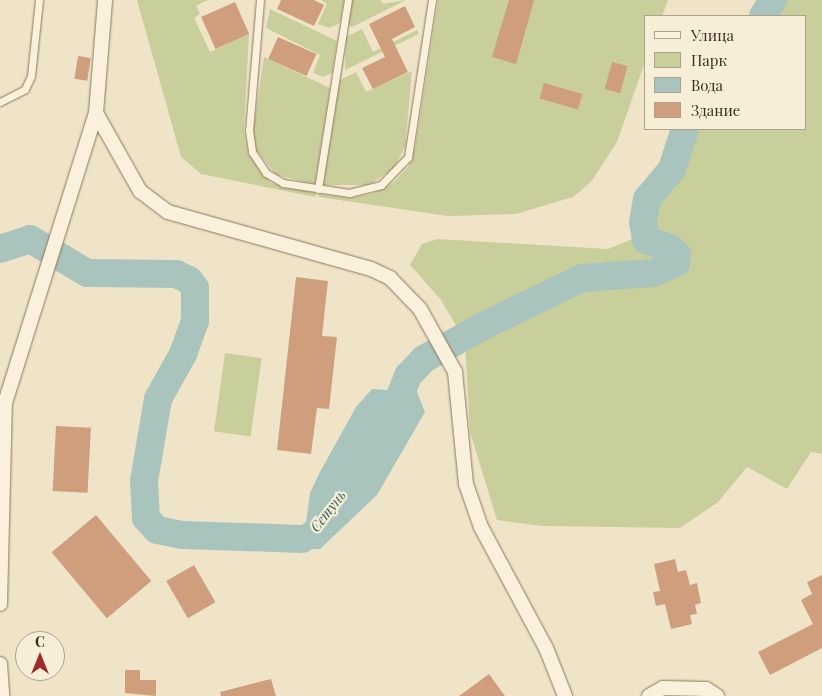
<!DOCTYPE html>
<html>
<head>
<meta charset="utf-8">
<style>
  body { margin:0 }
  #map { position:relative; width:822px; height:696px; overflow:hidden; background:#f0e4c8; font-family:"Playfair Display",serif }
  div>[style] { position:absolute }
  [style*='--x'] { left:calc(var(--x)*1px); top:calc(var(--y)*1px); width:calc(var(--w)*1px); rotate:calc(var(--a)*1deg) }
  .green>* { inset:0; background:#c9cf9b; transform-origin:0 0 }
  .water>* { inset:0; background:#a9c4bc }
  .river>* { height:28px; margin:-14px; padding:0 14px; transform-origin:14px; border-radius:14px; background:#a9c4bc }
  .building>* { inset:0; background:#cf9f7d; transform-origin:0 0 }
  .roads { filter:drop-shadow(0 0 1px #8d765c) drop-shadow(0 0 1px #8d765c) }
  .service>* { height:7px; margin:-3.5px; padding:0 3.5px; transform-origin:3.5px; border-radius:3.5px; background:#faf1dc }
  .minor>* { height:14px; margin:-7px; padding:0 7px; transform-origin:7px; border-radius:7px; background:#faf1dc }
  span { translate:-50% -50%; white-space:nowrap; text-align:center; line-height:1.15; -webkit-text-stroke:4.5px #f7eed8; paint-order:stroke }
  .water-label { font-size:14px; color:#2f5d5a; font-style:italic }
  .legend { position:absolute; left:644px; top:15px; width:162px; height:115px; box-sizing:border-box; background:#f7eed8; border:1px solid #ada18e; margin:0; padding:6px 9px; list-style:none; font-size:15px; color:#3d2e20 }
  .legend li { display:flex; align-items:center; gap:10px; height:25px }
  .legend b { width:25px; border:1px solid #ada18e }
  .north { position:absolute; left:15px; top:631px; width:50px; height:50px; box-sizing:border-box; background:#f7eed8; border:1px solid #ada18e; border-radius:50%; rotate:0deg; font-size:14px; font-weight:700; line-height:20px; text-align:center; color:#3d2e20 }
  .north::after { content:''; display:block; margin:auto; width:18px; height:22px; background:#9e2a2b; clip-path:polygon(50% 0,100% 100%,50% 72%,0 100%) }
</style>
</head>
<body>
<div id="map">
  <div class="green">
    <i style="clip-path:polygon(137px 0,208px 0,196px 6px,200px 14px,194px 18px,210px 52px,249px 34px,244px 130px,248px 154px,271px 183px,316px 193px,315px 197px,201px 174px,181px 157px)"></i>
    <i style="clip-path:polygon(321px 0,344px 0,340px 23px,329px 28px,318px 24px,327px 4px)"></i>
    <i style="clip-path:polygon(352px 0,381px 0,383px 4px,406px 0,352px 27px,348px 24px)"></i>
    <i style="clip-path:polygon(438px 0,668px 0,662px 16px,646px 16px,646px 59px,617px 142px,591px 182px,573px 197px,516px 214px,448px 216px,319px 197px,319px 194px,349px 198px,372px 194px,393px 183px,408px 167px,415px 149px)"></i>
    <i style="clip-path:polygon(773px 0,822px 0,822px 454px,811px 452px,787px 489px,747px 467px,718px 502px,680px 528px,542px 526px,497px 520px,470px 432px,465px 341px,441px 300px,410px 265px,422px 244px,438px 239px,608px 249px,642px 235px,647px 199px,672px 169px,685px 129px,806px 129px,806px 16px,763px 16px)"></i>
    <i style="clip-path:polygon(270px 9px,337px 41px,332px 73px,323px 77px,313px 73px,320px 55px,266px 28px)"></i>
    <i style="clip-path:polygon(362px 29px,373px 52px,417px 30px,419px 34px,345px 70px,346px 37px)"></i>
    <i style="clip-path:polygon(264px 57px,330px 88px,315px 184px,276px 175px,256px 150px,253px 130px)"></i>
    <i style="clip-path:polygon(412px 71px,405px 147px,393px 169px,369px 185px,323px 185px,340px 80px,356px 72px,366px 92px)"></i>
    <i style="left:225px;top:353px;width:37px;height:79px;rotate:8deg"></i>
  </div>
  <div class="water">
    <i style="clip-path:polygon(372px 389px,417px 392px,425px 412px,377px 495px,320px 549px,262px 549px,267px 532px,289px 533px,306px 522px,310px 493px,320px 472px,356px 407px)"></i>
  </div>
  <div class="river">
    <i style="--x:763;--y:16;--w:19;--a:-58"></i>
    <i style="--x:0;--y:249;--w:32;--a:-18"></i>
    <i style="--x:30;--y:239;--w:66;--a:30.8"></i>
    <i style="--x:87;--y:273;--w:89;--a:0.6"></i>
    <i style="--x:176;--y:274;--w:14;--a:25"></i>
    <i style="--x:189;--y:280;--w:10;--a:53"></i>
    <i style="--x:195;--y:288;--w:33;--a:90"></i>
    <i style="--x:195;--y:321;--w:35;--a:110"></i>
    <i style="--x:183;--y:354;--w:51;--a:119.1"></i>
    <i style="--x:158;--y:399;--w:83;--a:99.7"></i>
    <i style="--x:144;--y:481;--w:37;--a:87"></i>
    <i style="--x:146;--y:518;--w:16;--a:47"></i>
    <i style="--x:157;--y:530;--w:26;--a:11"></i>
    <i style="--x:183;--y:535;--w:119;--a:1.9"></i>
    <i style="--x:389;--y:424;--w:52;--a:-68.4"></i>
    <i style="--x:408;--y:376;--w:23;--a:-47"></i>
    <i style="--x:424;--y:359;--w:70;--a:-29.1"></i>
    <i style="--x:485;--y:325;--w:108;--a:-25.9"></i>
    <i style="--x:582;--y:278;--w:71;--a:-4"></i>
    <i style="--x:653;--y:273;--w:25;--a:-23"></i>
    <i style="--x:676;--y:263;--w:8;--a:-83"></i>
    <i style="--x:677;--y:255;--w:10;--a:-135"></i>
    <i style="--x:670;--y:248;--w:25;--a:-162"></i>
    <i style="--x:646;--y:240;--w:18;--a:-99"></i>
    <i style="--x:643;--y:222;--w:23;--a:-80"></i>
    <i style="--x:647;--y:199;--w:39;--a:-50"></i>
    <i style="--x:672;--y:169;--w:42;--a:-72"></i>
  </div>
  <div class="building">
    <i style="clip-path:polygon(281px 0,314px 0,324px 5px,314px 26px,277px 9px)"></i>
    <i style="clip-path:polygon(509px 0,534px 0,516px 64px,492px 57px)"></i>
    <i style="left:235px;top:2px;width:35px;height:37px;rotate:66deg"></i>
    <i style="clip-path:polygon(405px 6px,415px 27px,392px 39px,408px 72px,373px 89px,362px 68px,385px 57px,369px 24px)"></i>
    <i style="left:278px;top:37px;width:42px;height:24px;rotate:24deg"></i>
    <i style="left:78px;top:56px;width:13px;height:23px;rotate:9deg"></i>
    <i style="left:612px;top:62px;width:16px;height:28px;rotate:15deg"></i>
    <i style="left:544px;top:83px;width:40px;height:16px;rotate:16deg"></i>
    <i style="clip-path:polygon(296px 277px,328px 281px,322px 336px,337px 337px,329px 409px,317px 408px,311px 454px,277px 450px)"></i>
    <i style="left:56px;top:426px;width:35px;height:65px;rotate:3deg"></i>
    <i style="left:96px;top:515px;width:86px;height:58px;rotate:50deg"></i>
    <i style="clip-path:polygon(675px 559px,678px 572px,686px 570px,690px 585px,697px 583px,701px 603px,695px 605px,697px 614px,690px 615px,692px 624px,671px 629px,665px 604px,656px 606px,653px 592px,660px 591px,654px 564px)"></i>
    <i style="left:194px;top:565px;width:43px;height:32px;rotate:60deg"></i>
    <i style="clip-path:polygon(822px 575px,822px 648px,770px 675px,758px 652px,813px 624px,801px 600px,812px 594px,807px 582px)"></i>
    <i style="clip-path:polygon(125px 670px,140px 670px,140px 680px,156px 680px,156px 696px,125px 693px)"></i>
    <i style="clip-path:polygon(489px 674px,505px 696px,459px 696px)"></i>
    <i style="clip-path:polygon(271px 679px,276px 696px,221px 696px,220px 692px)"></i>
  </div>
  <div class="roads">
    <div class="service">
      <i style="--x:260;--y:0;--w:130;--a:94.8"></i>
      <i style="--x:249;--y:130;--w:22;--a:82"></i>
      <i style="--x:252;--y:152;--w:25;--a:56"></i>
      <i style="--x:266;--y:173;--w:20;--a:30"></i>
      <i style="--x:283;--y:183;--w:67;--a:8.6"></i>
      <i style="--x:349;--y:193;--w:33;--a:-14"></i>
      <i style="--x:381;--y:185;--w:39;--a:-46"></i>
      <i style="--x:408;--y:157;--w:159;--a:-81.3"></i>
      <i style="--x:0;--y:102;--w:28;--a:-27"></i>
      <i style="--x:25;--y:89;--w:14;--a:-65"></i>
      <i style="--x:31;--y:76;--w:76;--a:-84"></i>
      <i style="--x:318;--y:189;--w:191;--a:-81"></i>
    </div>
    <div class="minor">
      <i style="--x:96;--y:113;--w:90;--a:60.6"></i>
      <i style="--x:140;--y:191;--w:35;--a:37"></i>
      <i style="--x:168;--y:212;--w:211;--a:15.7"></i>
      <i style="--x:371;--y:269;--w:21;--a:25"></i>
      <i style="--x:390;--y:278;--w:43;--a:45.9"></i>
      <i style="--x:420;--y:309;--w:72;--a:60.9"></i>
      <i style="--x:455;--y:372;--w:113;--a:84.4"></i>
      <i style="--x:466;--y:484;--w:46;--a:70.8"></i>
      <i style="--x:481;--y:527;--w:137;--a:61.8"></i>
      <i style="--x:546;--y:648;--w:52;--a:68.4"></i>
      <i style="--x:0;--y:604;--w:201;--a:-88.6"></i>
      <i style="--x:5;--y:403;--w:304;--a:-72.6"></i>
      <i style="--x:96;--y:113;--w:113;--a:-85.4"></i>
      <i style="--x:0;--y:664;--w:32;--a:86"></i>
      <i style="--x:649;--y:696;--w:16;--a:-30"></i>
      <i style="--x:663;--y:688;--w:43;--a:1.3"></i>
      <i style="--x:706;--y:689;--w:13;--a:32"></i>
    </div>
  </div>
  <div class="water-label">
    <span style="left:328px;top:511px;rotate:-52deg">Сетунь</span>
  </div>
  <ul class="legend">
  <li><b style="height:6px;background:#faf1dc"></b>Улица</li>
  <li><b style="height:14px;background:#c9cf9b"></b>Парк</li>
  <li><b style="height:14px;background:#a9c4bc"></b>Вода</li>
  <li><b style="height:14px;background:#cf9f7d"></b>Здание</li>
  </ul>
  <div class="north">С</div>
</div>
</body>
</html>
